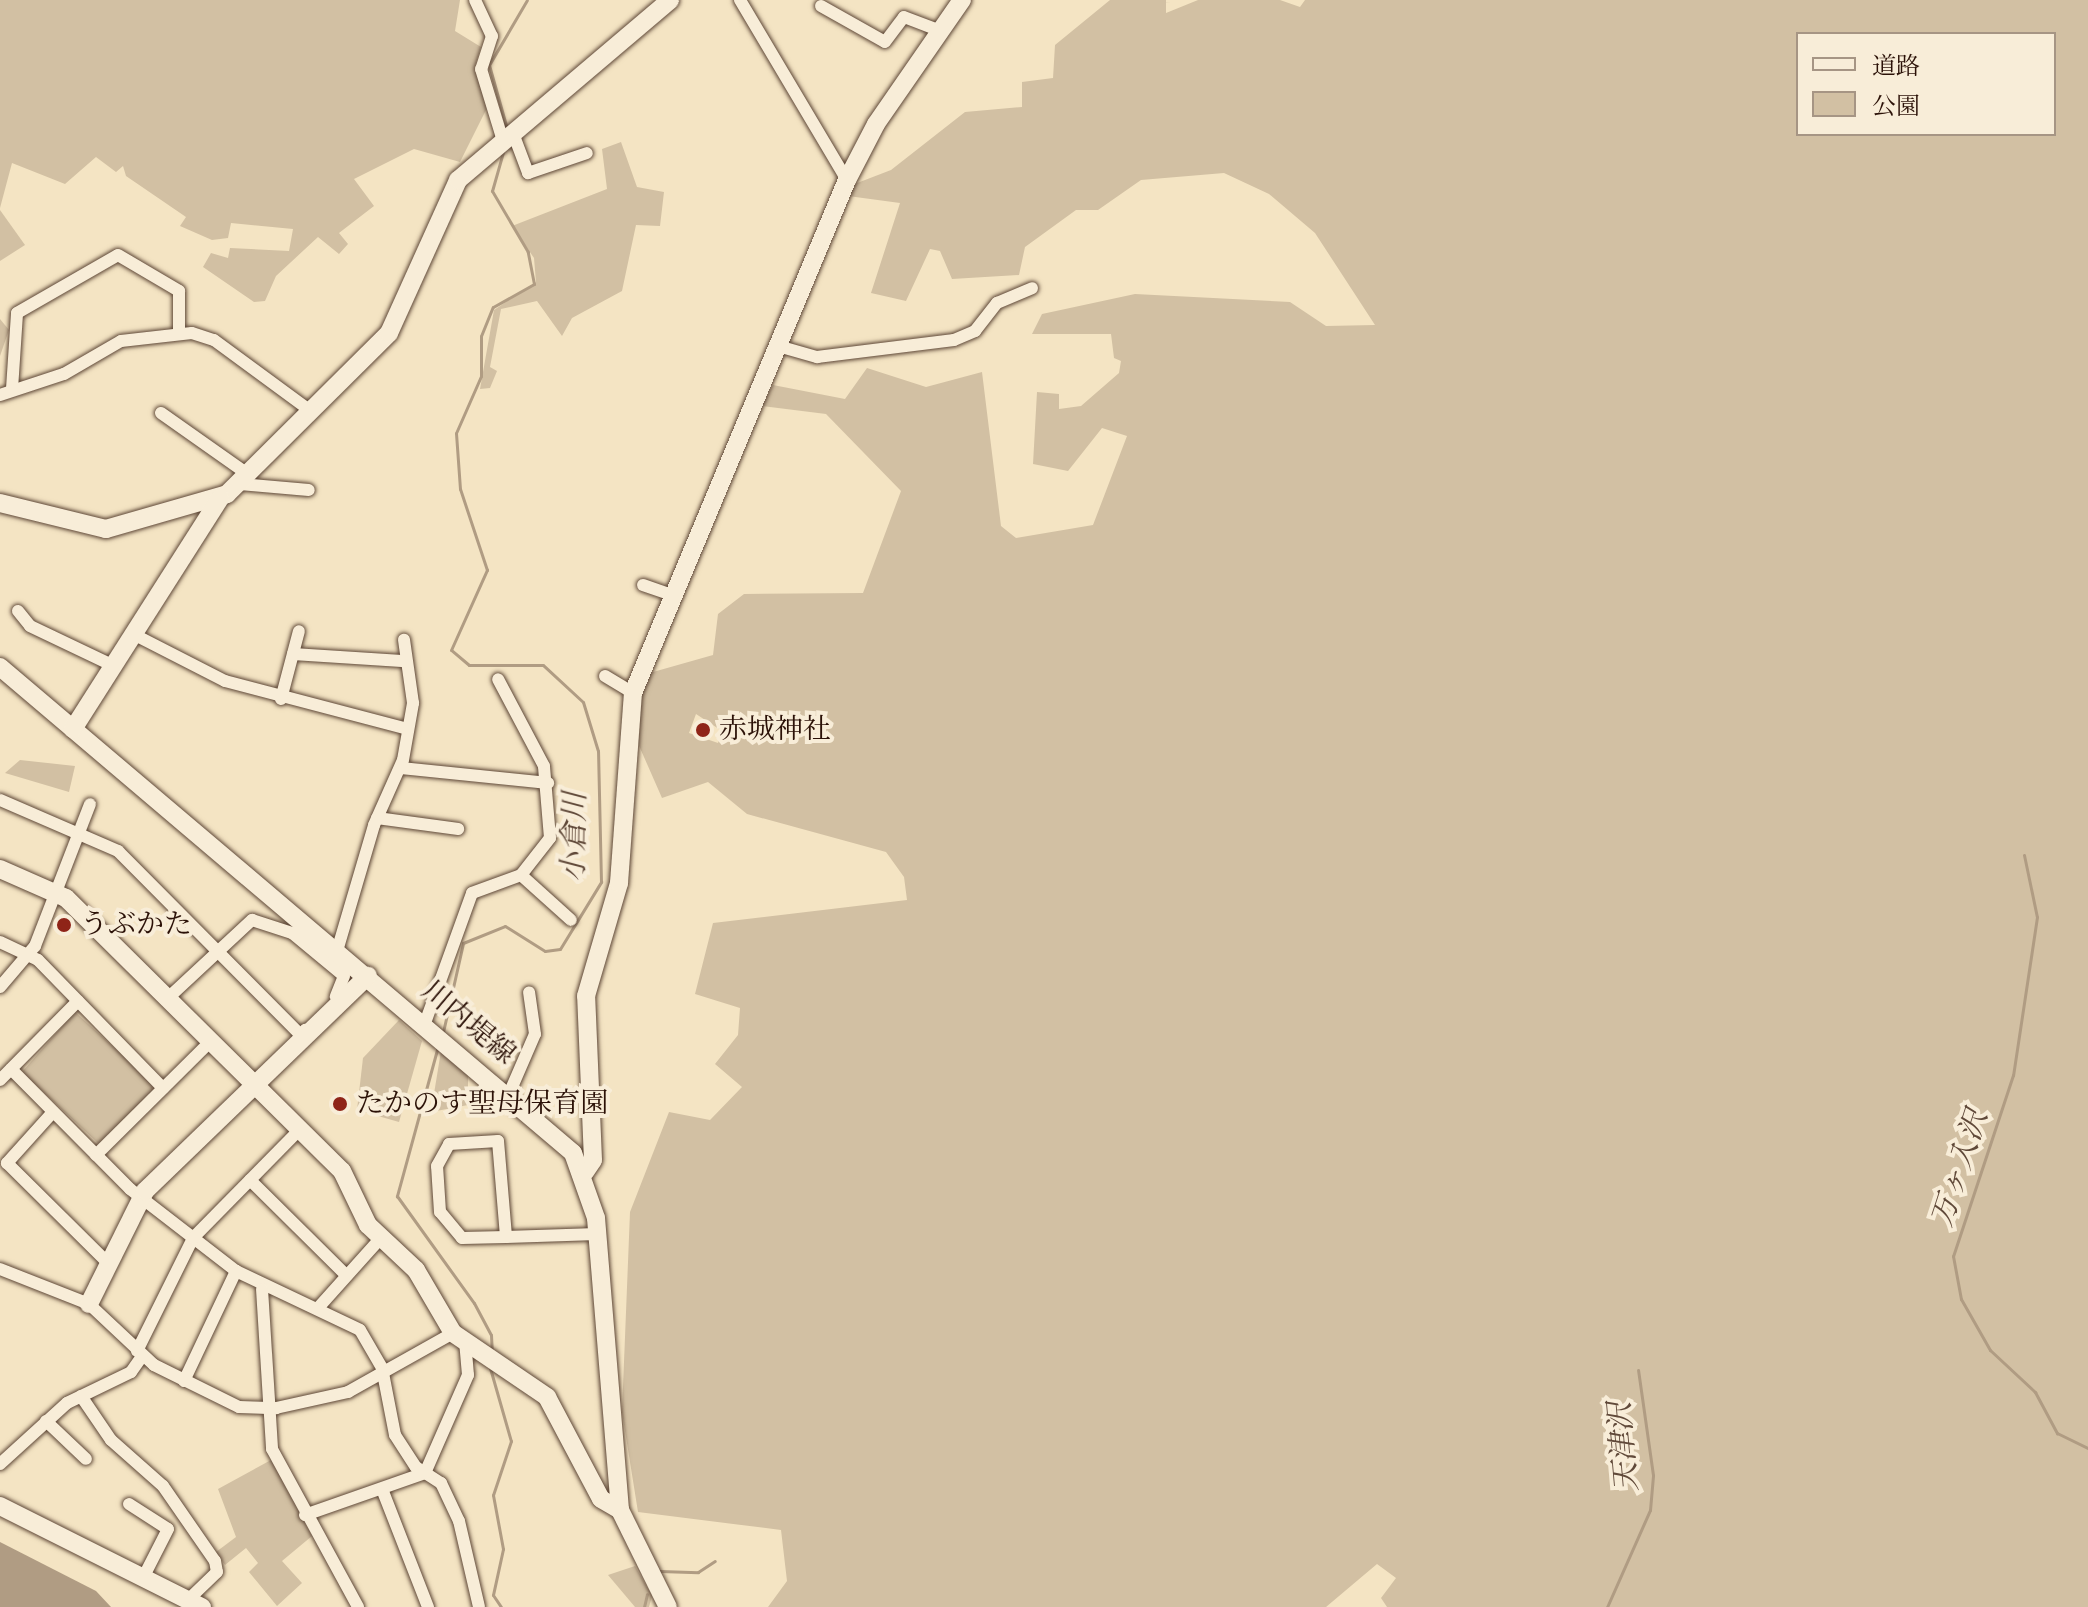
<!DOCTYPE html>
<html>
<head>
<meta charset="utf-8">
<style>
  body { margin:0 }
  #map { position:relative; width:2088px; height:1607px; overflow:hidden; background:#f4e4c3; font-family:"IM FELL DW Pica","Noto Serif JP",serif }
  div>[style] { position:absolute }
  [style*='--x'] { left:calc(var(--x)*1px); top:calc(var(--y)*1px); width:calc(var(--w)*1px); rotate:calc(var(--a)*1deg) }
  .green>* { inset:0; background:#d2c0a3 }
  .water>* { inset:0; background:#b09c83 }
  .stream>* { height:3px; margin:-1.5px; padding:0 1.5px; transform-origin:1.5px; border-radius:1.5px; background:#b09c83 }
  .roads { filter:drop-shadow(0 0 2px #5d4636) drop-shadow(0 0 2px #5d4636) }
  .street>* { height:12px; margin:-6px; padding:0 6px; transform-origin:6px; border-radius:6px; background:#f8edd8 }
  .secondary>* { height:18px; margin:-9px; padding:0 9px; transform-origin:9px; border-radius:9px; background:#f8edd8 }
  .dots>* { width:22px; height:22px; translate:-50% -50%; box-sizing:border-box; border:4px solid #f8edd8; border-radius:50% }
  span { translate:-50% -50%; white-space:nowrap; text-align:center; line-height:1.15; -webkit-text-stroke:8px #f8edd8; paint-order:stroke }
  .poi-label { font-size:28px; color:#2b1107 }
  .left { translate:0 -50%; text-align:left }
  .street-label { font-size:28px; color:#2b1107 }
  .water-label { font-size:30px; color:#604939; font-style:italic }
  .legend { position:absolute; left:1796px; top:32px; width:260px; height:104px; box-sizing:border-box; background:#f8edd8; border:2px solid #a69584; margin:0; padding:10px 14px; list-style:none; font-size:24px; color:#2b1107 }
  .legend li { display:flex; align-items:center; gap:16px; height:40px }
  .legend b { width:40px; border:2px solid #a69584 }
</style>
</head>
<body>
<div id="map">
  <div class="green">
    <i style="clip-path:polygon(0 0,460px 0,455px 31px,481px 47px,475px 66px,487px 108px,460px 162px,414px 149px,354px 179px,374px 206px,339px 233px,348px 244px,339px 254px,318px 237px,276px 276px,265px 301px,254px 302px,203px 267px,211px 253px,228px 258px,230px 248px,289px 251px,293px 229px,231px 223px,228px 238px,212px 240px,180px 226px,186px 217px,126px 176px,123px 166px,116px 172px,96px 157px,65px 184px,12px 163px,0 208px)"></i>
    <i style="clip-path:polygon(evenodd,1110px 0,1166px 0,1166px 13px,1198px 0,1280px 0,1300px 7px,1305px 0,2088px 0,2088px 1607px,1387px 1607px,1381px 1598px,1396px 1578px,1377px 1564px,1326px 1607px,768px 1607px,787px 1581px,781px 1530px,638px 1512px,622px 1412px,630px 1212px,669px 1112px,710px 1120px,742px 1087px,715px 1064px,738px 1035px,740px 1008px,695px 994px,713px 923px,907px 900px,904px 877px,886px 852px,747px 814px,708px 782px,662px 798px,633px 732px,646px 674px,713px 655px,718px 614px,744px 594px,863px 593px,901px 491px,826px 414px,762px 406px,773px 385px,845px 399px,867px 368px,926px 387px,982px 372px,1001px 526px,1016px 538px,1093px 525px,1127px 436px,1102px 428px,1068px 471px,1033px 464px,1037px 392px,1059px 394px,1059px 409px,1081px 406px,1119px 373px,1121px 361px,1114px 358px,1111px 334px,1032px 334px,1042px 314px,1135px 294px,1290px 302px,1326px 326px,1375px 325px,1315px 233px,1269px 194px,1224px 173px,1141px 180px,1098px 210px,1076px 210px,1025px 247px,1019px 275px,952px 279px,940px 251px,930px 249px,906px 301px,871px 293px,900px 203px,848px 196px,852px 185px,891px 170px,965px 112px,1022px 107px,1022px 82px,1053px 78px,1055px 45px,1110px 0,1798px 34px,2054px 34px,2054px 134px,1798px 134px,1798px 34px,1110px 0,696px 714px,722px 731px,718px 743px,689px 733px,696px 714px)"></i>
    <i style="clip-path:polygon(621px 142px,637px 187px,664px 192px,660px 226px,636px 225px,622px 291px,572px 318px,562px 336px,537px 301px,501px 309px,490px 367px,497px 371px,490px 388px,480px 389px,494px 310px,536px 282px,534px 258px,512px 226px,607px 189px,602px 149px)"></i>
    <i style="clip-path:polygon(0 210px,25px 245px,0 261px)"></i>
    <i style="clip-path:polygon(0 319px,9px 330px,0 356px)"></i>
    <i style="clip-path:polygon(20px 760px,75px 766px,69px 792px,5px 773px)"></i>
    <i style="clip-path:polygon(75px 1012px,153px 1083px,152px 1092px,99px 1144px,22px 1072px)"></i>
    <i style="clip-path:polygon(399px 1020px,422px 1041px,399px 1122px,357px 1110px,363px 1058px)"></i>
    <i style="clip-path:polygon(441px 1051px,468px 1068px,468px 1105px,431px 1112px)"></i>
    <i style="clip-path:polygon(271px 1460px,312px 1536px,282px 1561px,302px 1583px,277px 1606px,249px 1572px,258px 1563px,246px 1548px,225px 1565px,216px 1552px,236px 1537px,218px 1489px)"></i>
    <i style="clip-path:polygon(635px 1566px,652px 1596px,649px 1607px,635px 1607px,608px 1575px)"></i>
  </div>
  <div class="water">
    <i style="clip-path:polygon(0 1542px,96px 1591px,111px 1607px,0 1607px)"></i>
  </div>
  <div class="stream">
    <i style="--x:507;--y:129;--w:66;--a:-105.7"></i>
    <i style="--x:489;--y:65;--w:75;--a:-59.7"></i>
    <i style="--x:2024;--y:855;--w:63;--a:78.2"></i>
    <i style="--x:2037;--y:917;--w:160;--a:98.6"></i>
    <i style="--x:2013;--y:1075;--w:191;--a:108.3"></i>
    <i style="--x:1953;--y:1256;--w:44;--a:79.5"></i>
    <i style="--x:1961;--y:1299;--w:59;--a:60.4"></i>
    <i style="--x:1990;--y:1350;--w:62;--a:43"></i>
    <i style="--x:2035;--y:1392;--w:47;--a:61.8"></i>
    <i style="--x:2057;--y:1433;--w:34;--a:26"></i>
    <i style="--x:443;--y:1032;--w:91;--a:-77.3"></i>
    <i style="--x:463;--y:943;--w:45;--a:-22"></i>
    <i style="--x:505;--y:926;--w:47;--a:32"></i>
    <i style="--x:545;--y:951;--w:15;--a:-8"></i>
    <i style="--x:560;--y:949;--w:79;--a:-58.5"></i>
    <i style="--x:601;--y:882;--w:131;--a:-91.3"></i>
    <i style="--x:598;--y:751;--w:51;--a:-107"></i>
    <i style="--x:583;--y:702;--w:54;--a:-137.2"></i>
    <i style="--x:543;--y:665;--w:74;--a:180"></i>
    <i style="--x:469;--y:665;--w:23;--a:-140"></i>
    <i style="--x:451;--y:650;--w:88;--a:-65.8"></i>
    <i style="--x:487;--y:570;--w:85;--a:-108.4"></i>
    <i style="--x:460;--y:489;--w:56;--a:-94.1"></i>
    <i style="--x:456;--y:433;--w:62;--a:-66.3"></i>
    <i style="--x:481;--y:376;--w:40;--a:-90"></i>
    <i style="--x:481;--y:336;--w:31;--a:-68"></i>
    <i style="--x:493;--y:307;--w:47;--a:-29.3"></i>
    <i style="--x:534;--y:284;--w:33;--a:-101"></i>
    <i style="--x:528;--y:252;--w:71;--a:-120.5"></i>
    <i style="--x:492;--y:191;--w:41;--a:-74.2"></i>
    <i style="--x:438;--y:1046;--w:156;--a:105.3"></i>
    <i style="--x:397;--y:1196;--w:132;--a:54.3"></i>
    <i style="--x:474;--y:1303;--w:36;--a:62"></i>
    <i style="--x:491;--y:1335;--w:18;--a:87"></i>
    <i style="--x:490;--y:1368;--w:76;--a:74"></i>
    <i style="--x:511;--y:1441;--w:57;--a:108.4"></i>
    <i style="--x:493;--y:1495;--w:55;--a:79.5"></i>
    <i style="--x:503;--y:1549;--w:47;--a:102.3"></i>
    <i style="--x:493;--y:1595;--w:14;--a:56"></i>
    <i style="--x:660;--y:1571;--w:38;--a:2"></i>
    <i style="--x:698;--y:1572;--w:20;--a:-33"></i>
    <i style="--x:644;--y:1607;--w:13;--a:-77"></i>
    <i style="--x:1607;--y:1607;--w:106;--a:-66.1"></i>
    <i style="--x:1650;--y:1510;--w:35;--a:-85"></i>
    <i style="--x:1653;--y:1475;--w:106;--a:-98.1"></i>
  </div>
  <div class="roads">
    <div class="street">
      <i style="--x:475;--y:0;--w:40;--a:65"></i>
      <i style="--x:492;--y:36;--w:35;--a:108"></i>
      <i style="--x:481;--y:69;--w:75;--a:73"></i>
      <i style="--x:740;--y:0;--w:209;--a:59.3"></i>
      <i style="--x:821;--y:6;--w:73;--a:29.4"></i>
      <i style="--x:885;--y:42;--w:31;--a:-53"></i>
      <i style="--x:904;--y:17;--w:39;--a:21"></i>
      <i style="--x:513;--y:133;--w:43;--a:69.4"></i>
      <i style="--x:528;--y:173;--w:62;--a:-18.7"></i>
      <i style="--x:778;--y:346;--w:41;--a:15.8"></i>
      <i style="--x:817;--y:357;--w:138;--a:-7.1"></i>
      <i style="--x:954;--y:340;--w:23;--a:-23"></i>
      <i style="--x:975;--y:331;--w:36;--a:-52"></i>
      <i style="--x:997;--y:303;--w:38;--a:-23"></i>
      <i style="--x:12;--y:389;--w:76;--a:-86.2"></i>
      <i style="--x:17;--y:313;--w:116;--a:-29.9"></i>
      <i style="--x:118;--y:255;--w:71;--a:30.5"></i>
      <i style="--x:179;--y:291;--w:42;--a:90"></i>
      <i style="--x:0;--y:395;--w:67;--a:-18.2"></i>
      <i style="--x:64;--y:374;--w:66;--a:-30.1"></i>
      <i style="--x:121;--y:341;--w:71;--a:-6.4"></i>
      <i style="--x:192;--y:333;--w:23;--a:18"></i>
      <i style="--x:214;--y:340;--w:122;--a:36.3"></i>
      <i style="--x:161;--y:413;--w:108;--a:35.2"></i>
      <i style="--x:240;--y:484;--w:69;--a:5"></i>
      <i style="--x:643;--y:585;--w:31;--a:19"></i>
      <i style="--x:18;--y:611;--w:19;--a:51"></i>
      <i style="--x:30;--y:626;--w:93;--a:25.5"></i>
      <i style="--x:135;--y:635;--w:101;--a:27.1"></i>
      <i style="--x:225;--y:681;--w:189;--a:14.7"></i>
      <i style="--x:293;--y:654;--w:109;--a:3.7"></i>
      <i style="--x:605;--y:676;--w:33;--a:31"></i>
      <i style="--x:281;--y:699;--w:70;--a:-75.2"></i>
      <i style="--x:401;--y:768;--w:148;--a:5.8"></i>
      <i style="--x:0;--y:800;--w:129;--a:23.4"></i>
      <i style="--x:118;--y:851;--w:261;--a:45.2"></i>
      <i style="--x:302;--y:1036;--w:7;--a:-63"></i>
      <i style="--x:377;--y:818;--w:82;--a:7.7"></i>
      <i style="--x:521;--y:875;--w:67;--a:42"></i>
      <i style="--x:0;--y:942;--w:42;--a:25.3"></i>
      <i style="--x:38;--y:960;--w:179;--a:45.7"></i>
      <i style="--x:337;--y:951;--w:131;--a:-73.6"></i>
      <i style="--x:374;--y:825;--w:71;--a:-66"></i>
      <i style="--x:403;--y:760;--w:58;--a:-80"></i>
      <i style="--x:413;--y:703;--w:64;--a:-98.1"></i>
      <i style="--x:0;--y:987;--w:54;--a:-49.5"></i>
      <i style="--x:35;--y:946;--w:152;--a:-68.8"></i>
      <i style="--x:168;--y:998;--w:115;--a:-42.9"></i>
      <i style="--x:252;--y:920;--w:42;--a:18"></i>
      <i style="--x:292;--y:933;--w:67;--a:39.6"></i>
      <i style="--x:344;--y:976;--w:22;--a:112"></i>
      <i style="--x:425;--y:1023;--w:138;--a:-70.1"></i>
      <i style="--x:472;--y:893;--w:52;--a:-20.2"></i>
      <i style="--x:521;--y:875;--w:47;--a:-51.9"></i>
      <i style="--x:550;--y:838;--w:72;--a:-94.8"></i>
      <i style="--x:544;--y:766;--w:98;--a:-117.9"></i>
      <i style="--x:11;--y:1069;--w:169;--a:45.2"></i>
      <i style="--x:130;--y:1189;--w:134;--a:37.7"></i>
      <i style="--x:236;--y:1271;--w:137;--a:25.4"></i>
      <i style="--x:360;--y:1330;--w:44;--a:59.9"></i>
      <i style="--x:382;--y:1368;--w:68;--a:79"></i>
      <i style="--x:395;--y:1435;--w:38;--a:57"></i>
      <i style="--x:416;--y:1467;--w:30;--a:33"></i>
      <i style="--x:441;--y:1483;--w:42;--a:64.7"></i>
      <i style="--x:459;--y:1521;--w:88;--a:76.9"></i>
      <i style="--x:0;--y:1080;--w:111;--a:-45.4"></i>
      <i style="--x:509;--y:1094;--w:65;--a:-66.6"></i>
      <i style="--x:535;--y:1034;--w:42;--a:-98.1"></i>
      <i style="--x:53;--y:1112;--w:69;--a:132"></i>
      <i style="--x:7;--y:1163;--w:141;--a:44.7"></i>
      <i style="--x:498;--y:1141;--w:96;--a:85.2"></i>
      <i style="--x:506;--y:1237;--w:44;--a:178.7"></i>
      <i style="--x:462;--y:1238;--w:34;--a:-130"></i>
      <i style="--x:440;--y:1212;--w:46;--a:-93.7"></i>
      <i style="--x:437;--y:1166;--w:25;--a:-61"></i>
      <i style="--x:449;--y:1144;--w:49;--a:-3.5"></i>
      <i style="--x:96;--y:1155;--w:163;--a:-44.8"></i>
      <i style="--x:250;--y:1180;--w:135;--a:44.7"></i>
      <i style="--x:506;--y:1237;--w:91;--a:-1.9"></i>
      <i style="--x:0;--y:1269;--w:96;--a:21.5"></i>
      <i style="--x:89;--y:1304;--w:89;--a:43.2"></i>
      <i style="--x:154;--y:1365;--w:95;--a:26.3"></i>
      <i style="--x:239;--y:1407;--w:37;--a:2"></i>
      <i style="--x:276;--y:1408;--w:74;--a:-12.5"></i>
      <i style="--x:348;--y:1392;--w:120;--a:-29.3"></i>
      <i style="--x:262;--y:1289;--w:160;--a:86.4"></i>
      <i style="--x:272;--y:1449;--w:180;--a:61.4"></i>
      <i style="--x:318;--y:1308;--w:93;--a:-48.1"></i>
      <i style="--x:137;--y:1351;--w:126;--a:-63.6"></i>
      <i style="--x:193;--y:1238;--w:153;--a:-45.5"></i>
      <i style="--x:184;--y:1381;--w:122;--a:-64.7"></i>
      <i style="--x:81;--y:1396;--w:53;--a:55.7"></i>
      <i style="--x:111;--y:1440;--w:69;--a:41.5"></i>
      <i style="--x:163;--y:1486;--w:91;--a:55.3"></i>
      <i style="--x:215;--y:1561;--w:11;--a:80"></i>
      <i style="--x:217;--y:1572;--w:40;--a:136"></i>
      <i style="--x:46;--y:1421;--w:55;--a:43.5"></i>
      <i style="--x:0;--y:1464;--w:91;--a:-42.3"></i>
      <i style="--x:67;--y:1403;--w:71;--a:-25.8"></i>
      <i style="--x:131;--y:1372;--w:19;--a:-55"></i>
      <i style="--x:382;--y:1489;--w:127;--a:68.7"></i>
      <i style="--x:129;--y:1504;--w:46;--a:32.7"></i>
      <i style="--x:168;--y:1529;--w:55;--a:117"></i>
      <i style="--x:305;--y:1515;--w:127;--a:-19.3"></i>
      <i style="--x:425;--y:1473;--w:107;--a:-66.3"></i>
      <i style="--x:468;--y:1375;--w:34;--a:-95"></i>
    </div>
    <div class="secondary">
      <i style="--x:0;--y:503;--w:109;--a:13.8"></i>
      <i style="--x:106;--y:529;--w:126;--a:-16.1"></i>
      <i style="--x:227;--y:494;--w:228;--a:-44.8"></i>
      <i style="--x:389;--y:333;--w:168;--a:-65.7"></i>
      <i style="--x:458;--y:180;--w:278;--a:-40.3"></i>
      <i style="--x:0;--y:667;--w:751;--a:40.3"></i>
      <i style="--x:573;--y:1153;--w:69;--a:70.5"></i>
      <i style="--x:596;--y:1218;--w:293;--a:85.3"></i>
      <i style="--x:620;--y:1510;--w:108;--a:63.7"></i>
      <i style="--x:73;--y:729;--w:274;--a:-57.5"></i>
      <i style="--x:0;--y:869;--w:72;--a:23.7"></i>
      <i style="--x:66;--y:898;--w:388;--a:44.7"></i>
      <i style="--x:342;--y:1171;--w:60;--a:64.3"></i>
      <i style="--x:368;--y:1225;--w:66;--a:43.2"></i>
      <i style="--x:416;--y:1270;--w:73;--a:59.6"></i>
      <i style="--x:453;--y:1333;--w:114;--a:34.2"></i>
      <i style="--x:547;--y:1397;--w:115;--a:62.1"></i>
      <i style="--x:601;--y:1499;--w:22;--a:30"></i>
      <i style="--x:585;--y:1172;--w:14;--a:-56"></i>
      <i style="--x:593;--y:1160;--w:164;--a:-92.4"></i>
      <i style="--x:586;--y:996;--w:118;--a:-73.7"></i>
      <i style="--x:619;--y:883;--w:191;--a:-85.8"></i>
      <i style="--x:633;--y:693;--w:556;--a:-67.36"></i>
      <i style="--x:847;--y:180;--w:63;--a:-62.6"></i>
      <i style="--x:876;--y:124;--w:151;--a:-55.3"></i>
      <i style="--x:89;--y:1304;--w:126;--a:-63.6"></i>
      <i style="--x:145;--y:1191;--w:310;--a:-44"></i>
      <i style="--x:0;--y:1506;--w:226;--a:26.6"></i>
    </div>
  </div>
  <div class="dots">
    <i style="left:703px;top:730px;background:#8f2418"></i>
    <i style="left:64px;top:925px;background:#8f2418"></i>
    <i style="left:340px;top:1104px;background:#8f2418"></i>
  </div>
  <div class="poi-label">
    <span class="left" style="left:719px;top:730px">赤城神社</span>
    <span class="left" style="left:80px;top:925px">うぶかた</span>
    <span class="left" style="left:356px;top:1104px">たかのす聖母保育園</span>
  </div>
  <div class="street-label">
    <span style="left:468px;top:1023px;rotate:40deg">川内堤線</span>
  </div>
  <div class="water-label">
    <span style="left:576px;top:837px;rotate:-89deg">小倉川</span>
    <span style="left:1961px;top:1169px;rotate:-72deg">万ヶ入沢</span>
    <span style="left:1625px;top:1447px;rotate:-95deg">天津沢</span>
  </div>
  <ul class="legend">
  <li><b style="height:10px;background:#f8edd8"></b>道路</li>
  <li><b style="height:22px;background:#d2c0a3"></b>公園</li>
  </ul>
</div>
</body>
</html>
